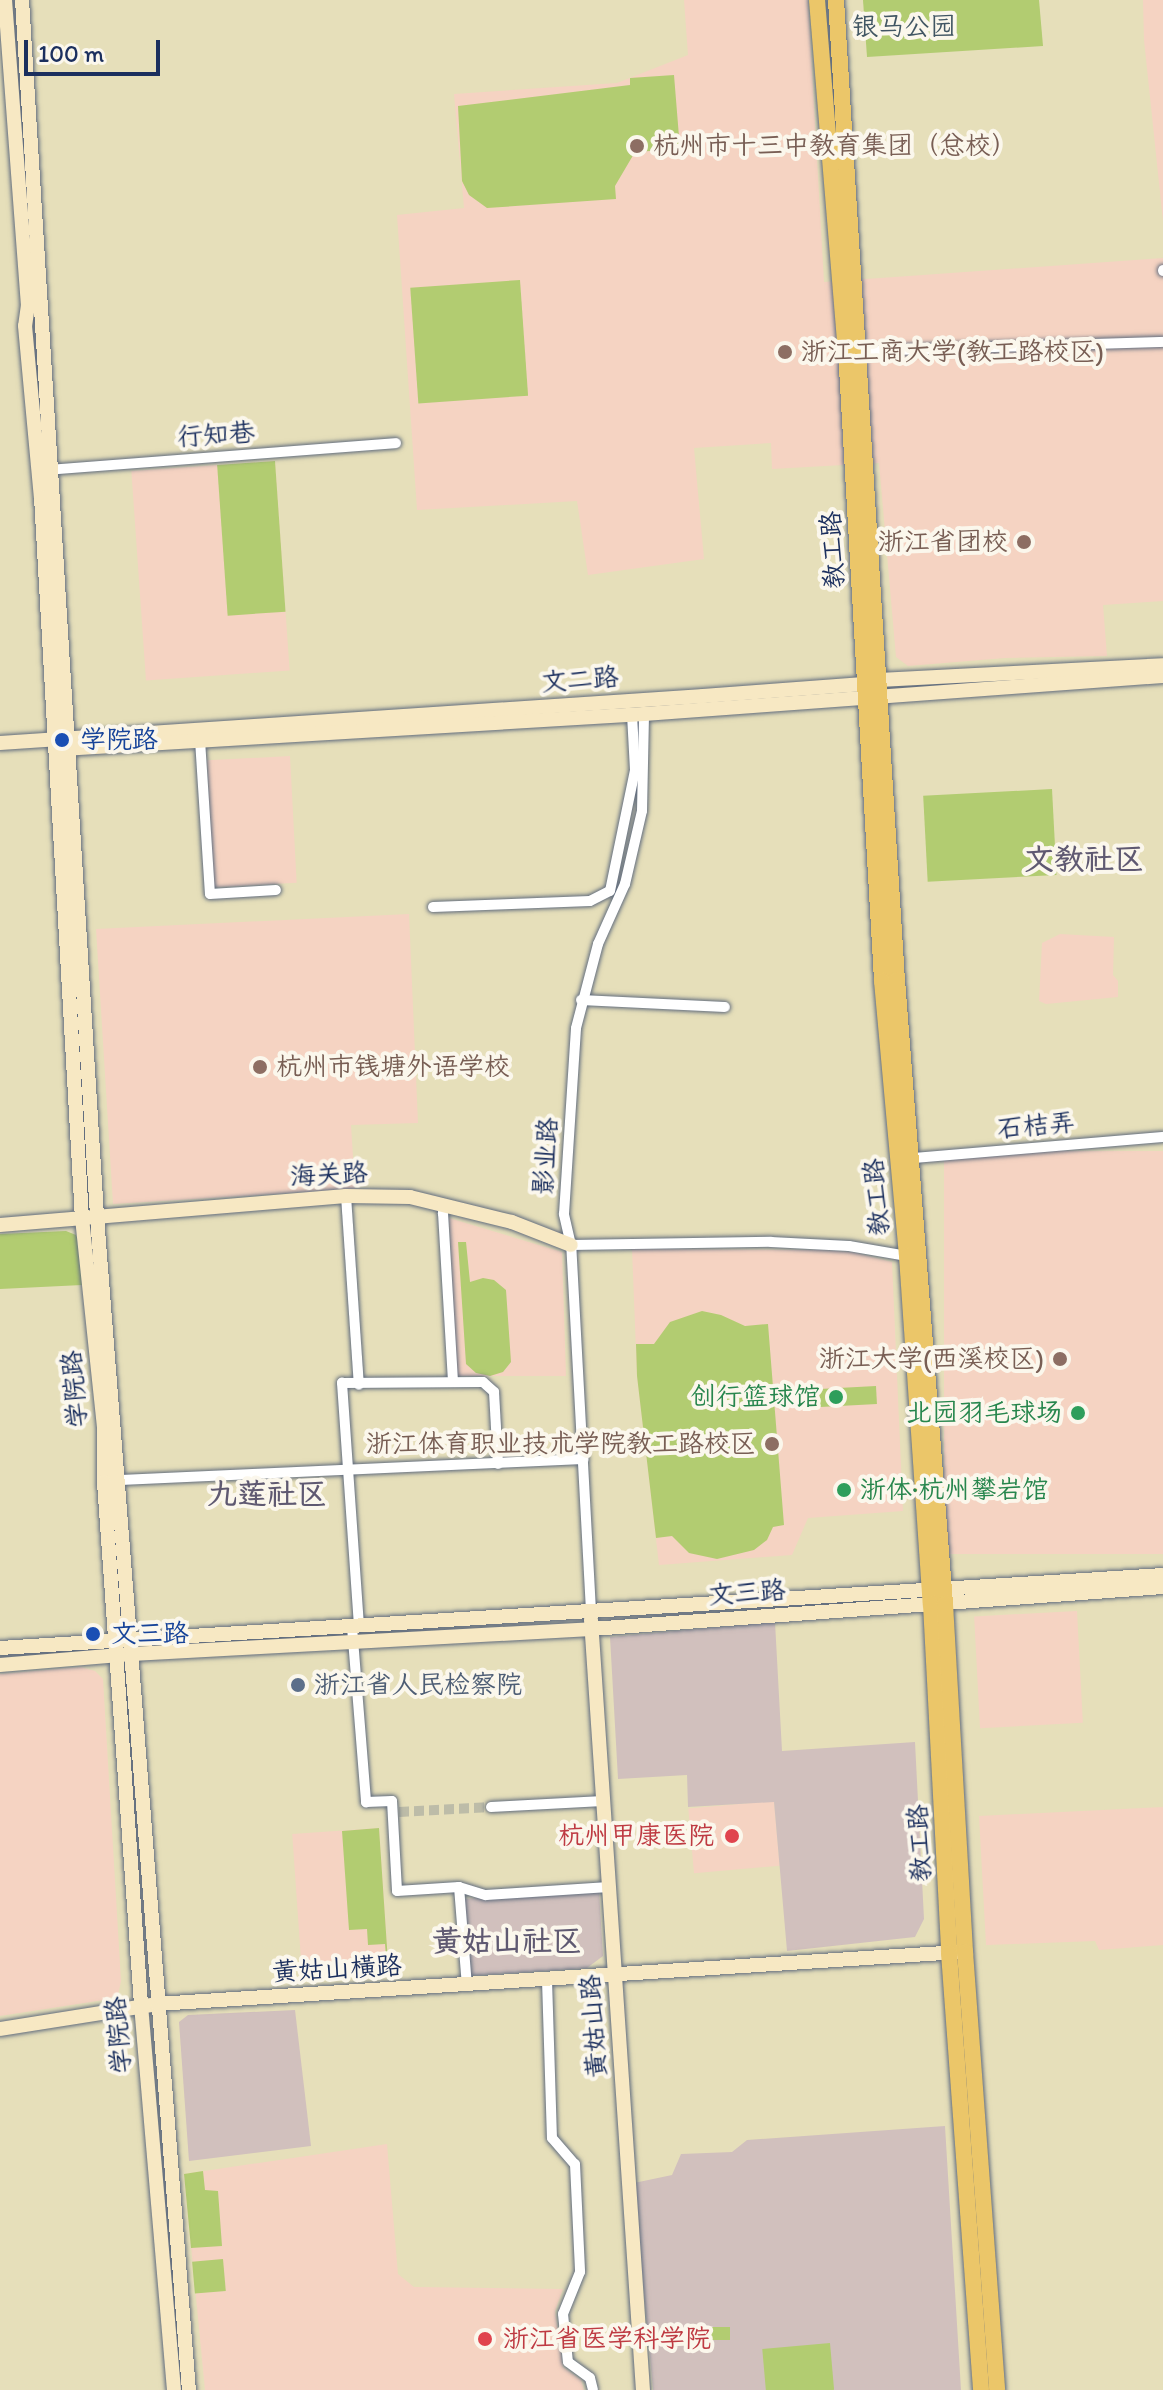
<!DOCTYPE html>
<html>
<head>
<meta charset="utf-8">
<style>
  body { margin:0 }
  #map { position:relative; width:1163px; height:2390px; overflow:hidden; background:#e6dfba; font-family:Itim,"LXGW WenKai TC",sans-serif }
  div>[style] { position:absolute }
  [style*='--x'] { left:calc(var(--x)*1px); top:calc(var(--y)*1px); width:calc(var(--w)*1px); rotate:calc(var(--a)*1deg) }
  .built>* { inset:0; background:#f5d3c2; transform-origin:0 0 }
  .industrial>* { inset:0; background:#d1c0bd }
  .green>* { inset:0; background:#b2cc71; transform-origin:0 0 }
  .street-tunnel>* { height:10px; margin-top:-5px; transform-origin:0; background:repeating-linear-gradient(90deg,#bdbca8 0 10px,transparent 0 15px) }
  .roads { filter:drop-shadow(0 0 2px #626d7e) drop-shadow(0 0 2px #626d7e) }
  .street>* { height:10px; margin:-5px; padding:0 5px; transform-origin:5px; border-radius:5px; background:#fff }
  .secondary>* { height:14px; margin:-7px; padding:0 7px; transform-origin:7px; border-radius:7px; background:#f7e8c3 }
  .primary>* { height:16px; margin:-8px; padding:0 8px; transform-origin:8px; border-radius:8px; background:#ebc669 }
  .dots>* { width:22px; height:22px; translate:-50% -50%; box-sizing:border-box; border:4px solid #fbf7ec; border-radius:50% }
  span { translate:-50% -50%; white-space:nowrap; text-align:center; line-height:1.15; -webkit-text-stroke:8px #fbf7ec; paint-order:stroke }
  .park-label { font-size:26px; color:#415663 }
  .education-label { font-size:26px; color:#785e54 }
  .left { translate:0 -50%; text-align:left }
  .right { translate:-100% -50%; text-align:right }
  .street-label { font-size:26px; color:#1b2f5e }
  .transit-label { font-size:26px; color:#164399 }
  .leisure-label { font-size:26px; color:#27864d }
  .service-label { font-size:26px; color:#4e5e75 }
  .health-label { font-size:26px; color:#be3a42 }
  .quarter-label { font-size:30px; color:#5f5971; font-weight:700 }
  .scale { position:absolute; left:24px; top:40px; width:136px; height:36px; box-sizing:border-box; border:4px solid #1b2f5e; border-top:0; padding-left:10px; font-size:24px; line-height:28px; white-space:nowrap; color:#1b2f5e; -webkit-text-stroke:6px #fbf7ec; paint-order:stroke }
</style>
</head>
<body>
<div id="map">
  <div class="built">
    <i style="clip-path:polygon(684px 0,808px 0,824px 282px,1163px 258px,1163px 601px,1103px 605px,1107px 656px,1005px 658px,908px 666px,896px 657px,879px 463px,772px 469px,771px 443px,694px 448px,704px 559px,588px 575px,577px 501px,417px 510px,397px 215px,464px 208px,454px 94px,617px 83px,688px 55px)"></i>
    <i style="clip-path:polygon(1143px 0,1163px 0,1163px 221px,1144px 40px)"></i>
    <i style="left:275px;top:461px;width:210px;height:144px;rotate:86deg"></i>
    <i style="left:290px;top:756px;width:127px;height:83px;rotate:87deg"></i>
    <i style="clip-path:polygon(409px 914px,418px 1123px,351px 1125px,355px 1189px,113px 1204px,96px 929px)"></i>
    <i style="clip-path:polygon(1060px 934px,1114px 937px,1113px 975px,1118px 981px,1118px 997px,1046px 1004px,1039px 1001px,1042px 943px)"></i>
    <i style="left:1163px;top:1151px;width:403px;height:219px;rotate:90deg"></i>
    <i style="clip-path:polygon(449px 1218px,562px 1252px,566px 1376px,457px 1376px)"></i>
    <i style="clip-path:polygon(632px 1249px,821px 1250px,852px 1252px,892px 1262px,903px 1511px,808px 1518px,792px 1555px,659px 1565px,637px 1376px)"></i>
    <i style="left:1077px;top:1611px;width:112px;height:103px;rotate:87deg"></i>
    <i style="clip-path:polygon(81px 1667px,95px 1671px,103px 1679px,121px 1981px,118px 1995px,104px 2000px,0 2016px,0 1674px)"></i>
    <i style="left:774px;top:1801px;width:65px;height:86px;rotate:85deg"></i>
    <i style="clip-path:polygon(1163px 1807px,1163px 1945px,1099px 1950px,1095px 1941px,986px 1945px,979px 1816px)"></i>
    <i style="left:379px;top:1828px;width:142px;height:87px;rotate:86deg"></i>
    <i style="clip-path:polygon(387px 2144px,398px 2274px,414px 2287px,563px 2289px,555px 2311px,563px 2367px,581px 2380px,584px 2390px,205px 2390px,184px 2174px)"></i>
  </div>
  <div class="industrial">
    <i style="clip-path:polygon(775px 1622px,782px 1751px,915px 1742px,924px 1919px,915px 1937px,787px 1951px,774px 1802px,688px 1807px,687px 1775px,618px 1779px,610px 1637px)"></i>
    <i style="clip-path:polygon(599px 1891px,603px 1956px,587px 1968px,466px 1976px,462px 1899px)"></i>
    <i style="clip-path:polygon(295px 2010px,311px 2146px,189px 2161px,179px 2022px,188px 2015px)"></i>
    <i style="clip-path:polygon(945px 2126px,961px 2390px,653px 2390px,634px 2183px,672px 2175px,681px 2154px,732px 2152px,747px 2140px)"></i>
  </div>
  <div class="green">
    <i style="clip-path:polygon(863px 0,1039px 0,1043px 46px,867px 57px)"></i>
    <i style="clip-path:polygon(674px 75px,680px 149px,635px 152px,615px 186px,616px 199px,487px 208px,469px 195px,462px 181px,458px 106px,630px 85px,630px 78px)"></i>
    <i style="left:520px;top:280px;width:116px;height:110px;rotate:86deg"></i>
    <i style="left:275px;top:461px;width:151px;height:58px;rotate:86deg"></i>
    <i style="left:1052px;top:789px;width:86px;height:129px;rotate:87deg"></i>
    <i style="clip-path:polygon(66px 1231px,76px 1235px,80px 1244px,82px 1285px,0 1289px,0 1234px)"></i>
    <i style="clip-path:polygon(458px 1242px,466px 1242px,470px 1282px,483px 1278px,494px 1280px,506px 1290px,511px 1362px,503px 1372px,490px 1376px,476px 1373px,466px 1364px)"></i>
    <i style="clip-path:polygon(702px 1311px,721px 1315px,745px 1326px,768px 1324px,784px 1525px,773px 1527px,767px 1540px,754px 1550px,717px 1559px,689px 1553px,672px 1536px,656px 1538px,637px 1376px,636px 1344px,654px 1344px,670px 1322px)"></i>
    <i style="left:876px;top:1386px;width:18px;height:80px;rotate:87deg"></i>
    <i style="clip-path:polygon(379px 1828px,388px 1962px,387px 1968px,385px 1944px,368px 1945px,367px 1929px,349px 1930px,342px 1831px)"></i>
    <i style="clip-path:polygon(203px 2171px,205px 2190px,218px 2191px,222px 2246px,191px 2248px,184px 2174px)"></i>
    <i style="left:223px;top:2259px;width:32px;height:31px;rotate:85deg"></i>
    <i style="left:730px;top:2327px;width:13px;height:43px;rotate:90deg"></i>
    <i style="left:830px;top:2343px;width:47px;height:68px;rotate:85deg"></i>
  </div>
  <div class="street-tunnel">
    <i style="--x:399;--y:1812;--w:92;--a:-3.1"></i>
  </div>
  <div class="roads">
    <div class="street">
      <i style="--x:1163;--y:270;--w:1;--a:90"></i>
      <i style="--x:859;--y:351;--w:304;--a:-1.7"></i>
      <i style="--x:47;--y:470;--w:350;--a:-4.4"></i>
      <i style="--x:200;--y:740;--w:154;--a:86.3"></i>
      <i style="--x:210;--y:894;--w:66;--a:-3.5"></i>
      <i style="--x:433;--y:907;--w:157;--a:-2.2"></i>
      <i style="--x:590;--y:901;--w:22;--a:-27"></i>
      <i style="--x:610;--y:891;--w:124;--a:-78.3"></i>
      <i style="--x:635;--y:770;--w:56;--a:-93.1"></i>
      <i style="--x:581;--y:1000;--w:144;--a:2.8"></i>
      <i style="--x:913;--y:1158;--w:251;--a:-4.8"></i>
      <i style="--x:346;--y:1196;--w:189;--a:86.1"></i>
      <i style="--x:446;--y:1205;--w:9;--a:111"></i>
      <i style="--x:443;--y:1213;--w:168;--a:86.6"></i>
      <i style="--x:571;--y:1245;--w:200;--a:-0.9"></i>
      <i style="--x:771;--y:1242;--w:78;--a:2.9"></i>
      <i style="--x:849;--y:1246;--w:59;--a:9.8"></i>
      <i style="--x:120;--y:1480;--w:464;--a:-2.6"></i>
      <i style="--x:591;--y:1611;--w:367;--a:-93.1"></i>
      <i style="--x:571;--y:1245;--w:32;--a:-103"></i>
      <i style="--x:564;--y:1214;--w:186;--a:-86.3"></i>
      <i style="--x:576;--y:1028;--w:87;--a:-75.3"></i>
      <i style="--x:598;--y:944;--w:66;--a:-65.8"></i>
      <i style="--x:625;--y:884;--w:75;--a:-76.9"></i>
      <i style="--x:642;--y:811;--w:97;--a:-88.8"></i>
      <i style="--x:359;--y:1626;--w:244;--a:-94"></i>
      <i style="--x:342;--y:1383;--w:141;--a:-0.4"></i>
      <i style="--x:483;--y:1382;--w:15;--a:42"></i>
      <i style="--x:494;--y:1392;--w:72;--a:86.8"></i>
      <i style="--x:352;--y:1627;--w:176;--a:85.4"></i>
      <i style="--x:366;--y:1802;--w:26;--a:-2"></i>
      <i style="--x:392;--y:1801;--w:90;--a:86.8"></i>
      <i style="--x:397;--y:1891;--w:62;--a:-3.7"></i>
      <i style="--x:459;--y:1887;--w:28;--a:17"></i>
      <i style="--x:486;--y:1895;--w:123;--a:-3.7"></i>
      <i style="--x:491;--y:1807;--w:112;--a:-3.1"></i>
      <i style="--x:459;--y:1887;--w:99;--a:85.4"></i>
      <i style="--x:547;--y:1980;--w:158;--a:88.2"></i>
      <i style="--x:552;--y:2138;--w:35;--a:49"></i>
      <i style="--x:575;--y:2164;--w:108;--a:87.3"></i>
      <i style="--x:580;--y:2272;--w:45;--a:112"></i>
      <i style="--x:563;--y:2314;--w:48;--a:84.1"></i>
      <i style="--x:568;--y:2362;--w:27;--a:36"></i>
      <i style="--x:590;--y:2378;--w:12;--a:76"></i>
    </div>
    <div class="secondary">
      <i style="--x:5;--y:0;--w:306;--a:85.7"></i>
      <i style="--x:28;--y:305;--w:21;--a:98"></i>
      <i style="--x:25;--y:326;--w:172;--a:84.7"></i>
      <i style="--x:41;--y:497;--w:722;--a:86.75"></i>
      <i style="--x:82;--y:1218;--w:211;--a:84"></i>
      <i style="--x:104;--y:1428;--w:54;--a:90"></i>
      <i style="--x:104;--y:1482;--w:524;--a:85.95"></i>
      <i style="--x:141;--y:2005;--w:386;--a:85.1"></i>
      <i style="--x:22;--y:0;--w:1219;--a:86.47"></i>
      <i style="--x:97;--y:1217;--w:1177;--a:85.52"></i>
      <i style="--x:0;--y:743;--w:705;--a:-3.82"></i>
      <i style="--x:703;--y:696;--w:161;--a:-4.3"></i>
      <i style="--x:864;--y:684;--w:16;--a:-15"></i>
      <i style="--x:879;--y:680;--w:284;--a:-3"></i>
      <i style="--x:62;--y:749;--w:583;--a:-3.44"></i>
      <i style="--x:644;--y:714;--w:520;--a:-4.19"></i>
      <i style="--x:0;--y:1225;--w:347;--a:-4.8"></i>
      <i style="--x:346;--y:1196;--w:64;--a:0.9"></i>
      <i style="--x:410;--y:1197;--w:105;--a:13.8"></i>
      <i style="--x:512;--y:1222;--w:63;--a:21.3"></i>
      <i style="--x:591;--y:1620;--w:772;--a:86.14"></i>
      <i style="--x:0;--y:1648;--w:1165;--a:-3.59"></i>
      <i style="--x:0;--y:1665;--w:132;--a:-4.8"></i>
      <i style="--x:132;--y:1654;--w:460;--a:-3.1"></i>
      <i style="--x:591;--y:1629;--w:574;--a:-4.2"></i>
      <i style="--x:0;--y:2029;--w:159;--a:-9"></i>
      <i style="--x:157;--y:2004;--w:805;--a:-3.71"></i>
    </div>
    <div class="primary">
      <i style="--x:817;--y:0;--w:351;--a:85.3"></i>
      <i style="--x:846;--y:350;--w:632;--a:86.73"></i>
      <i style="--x:882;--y:981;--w:276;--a:84.8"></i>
      <i style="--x:907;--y:1256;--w:349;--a:86.1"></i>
      <i style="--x:931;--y:1604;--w:349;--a:87"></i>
      <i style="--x:949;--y:1953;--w:438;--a:85.8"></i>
      <i style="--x:836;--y:0;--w:982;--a:86.44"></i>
      <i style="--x:897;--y:980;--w:626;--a:85.6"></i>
      <i style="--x:945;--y:1604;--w:349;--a:86.7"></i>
      <i style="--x:965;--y:1952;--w:439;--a:85.8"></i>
    </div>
  </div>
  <div class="dots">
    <i style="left:637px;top:146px;background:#8d6e63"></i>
    <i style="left:785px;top:352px;background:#8d6e63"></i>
    <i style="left:1024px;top:542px;background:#8d6e63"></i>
    <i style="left:62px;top:740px;background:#1a4fb4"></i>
    <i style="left:260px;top:1067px;background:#8d6e63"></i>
    <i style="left:1060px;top:1359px;background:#8d6e63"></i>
    <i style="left:836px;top:1397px;background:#2e9e5b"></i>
    <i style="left:1078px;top:1413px;background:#2e9e5b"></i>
    <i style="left:772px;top:1444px;background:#8d6e63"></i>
    <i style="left:844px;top:1490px;background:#2e9e5b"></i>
    <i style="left:93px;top:1634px;background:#1a4fb4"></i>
    <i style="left:298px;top:1685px;background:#5c6f8a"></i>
    <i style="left:732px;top:1836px;background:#e0444e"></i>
    <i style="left:485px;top:2339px;background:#e0444e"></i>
  </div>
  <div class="park-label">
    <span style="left:904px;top:27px">银马公园</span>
  </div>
  <div class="education-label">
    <span class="left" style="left:653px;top:146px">杭州市十三中教育集团（总校）</span>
    <span class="left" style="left:801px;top:352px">浙江工商大学(教工路校区)</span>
    <span class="right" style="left:1008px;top:542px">浙江省团校</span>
    <span class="left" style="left:276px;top:1067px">杭州市钱塘外语学校</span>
    <span class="right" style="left:1044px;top:1359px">浙江大学(西溪校区)</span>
    <span class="right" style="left:756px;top:1444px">浙江体育职业技术学院教工路校区</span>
  </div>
  <div class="street-label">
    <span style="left:216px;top:435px;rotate:-4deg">行知巷</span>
    <span style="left:833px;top:550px;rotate:-93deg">教工路</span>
    <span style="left:580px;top:680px;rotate:-4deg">文二路</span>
    <span style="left:1036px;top:1126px;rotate:-5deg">石桔弄</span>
    <span style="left:546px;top:1156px;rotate:-86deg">影业路</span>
    <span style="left:329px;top:1175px;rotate:-3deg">海关路</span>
    <span style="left:877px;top:1197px;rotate:-95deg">教工路</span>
    <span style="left:75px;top:1389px;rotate:-95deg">学院路</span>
    <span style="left:747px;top:1593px;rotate:-4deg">文三路</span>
    <span style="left:920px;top:1843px;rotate:-93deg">教工路</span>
    <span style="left:337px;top:1969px;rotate:-3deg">黄姑山横路</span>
    <span style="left:594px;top:2026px;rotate:-94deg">黄姑山路</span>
    <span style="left:119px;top:2035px;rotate:-95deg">学院路</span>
  </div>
  <div class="transit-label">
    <span class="left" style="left:80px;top:740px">学院路</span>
    <span class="left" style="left:111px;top:1634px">文三路</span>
  </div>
  <div class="leisure-label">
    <span class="right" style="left:820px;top:1397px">创行篮球馆</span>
    <span class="right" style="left:1062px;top:1413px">北园羽毛球场</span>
    <span class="left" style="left:860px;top:1490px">浙体·杭州攀岩馆</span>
  </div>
  <div class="service-label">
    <span class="left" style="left:314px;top:1685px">浙江省人民检察院</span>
  </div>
  <div class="health-label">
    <span class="right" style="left:714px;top:1836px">杭州甲康医院</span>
    <span class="left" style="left:503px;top:2339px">浙江省医学科学院</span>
  </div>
  <div class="quarter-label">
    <span style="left:1084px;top:859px">文教社区</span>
    <span style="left:267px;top:1494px">九莲社区</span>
    <span style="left:507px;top:1941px">黄姑山社区</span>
  </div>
  <div class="scale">100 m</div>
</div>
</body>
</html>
